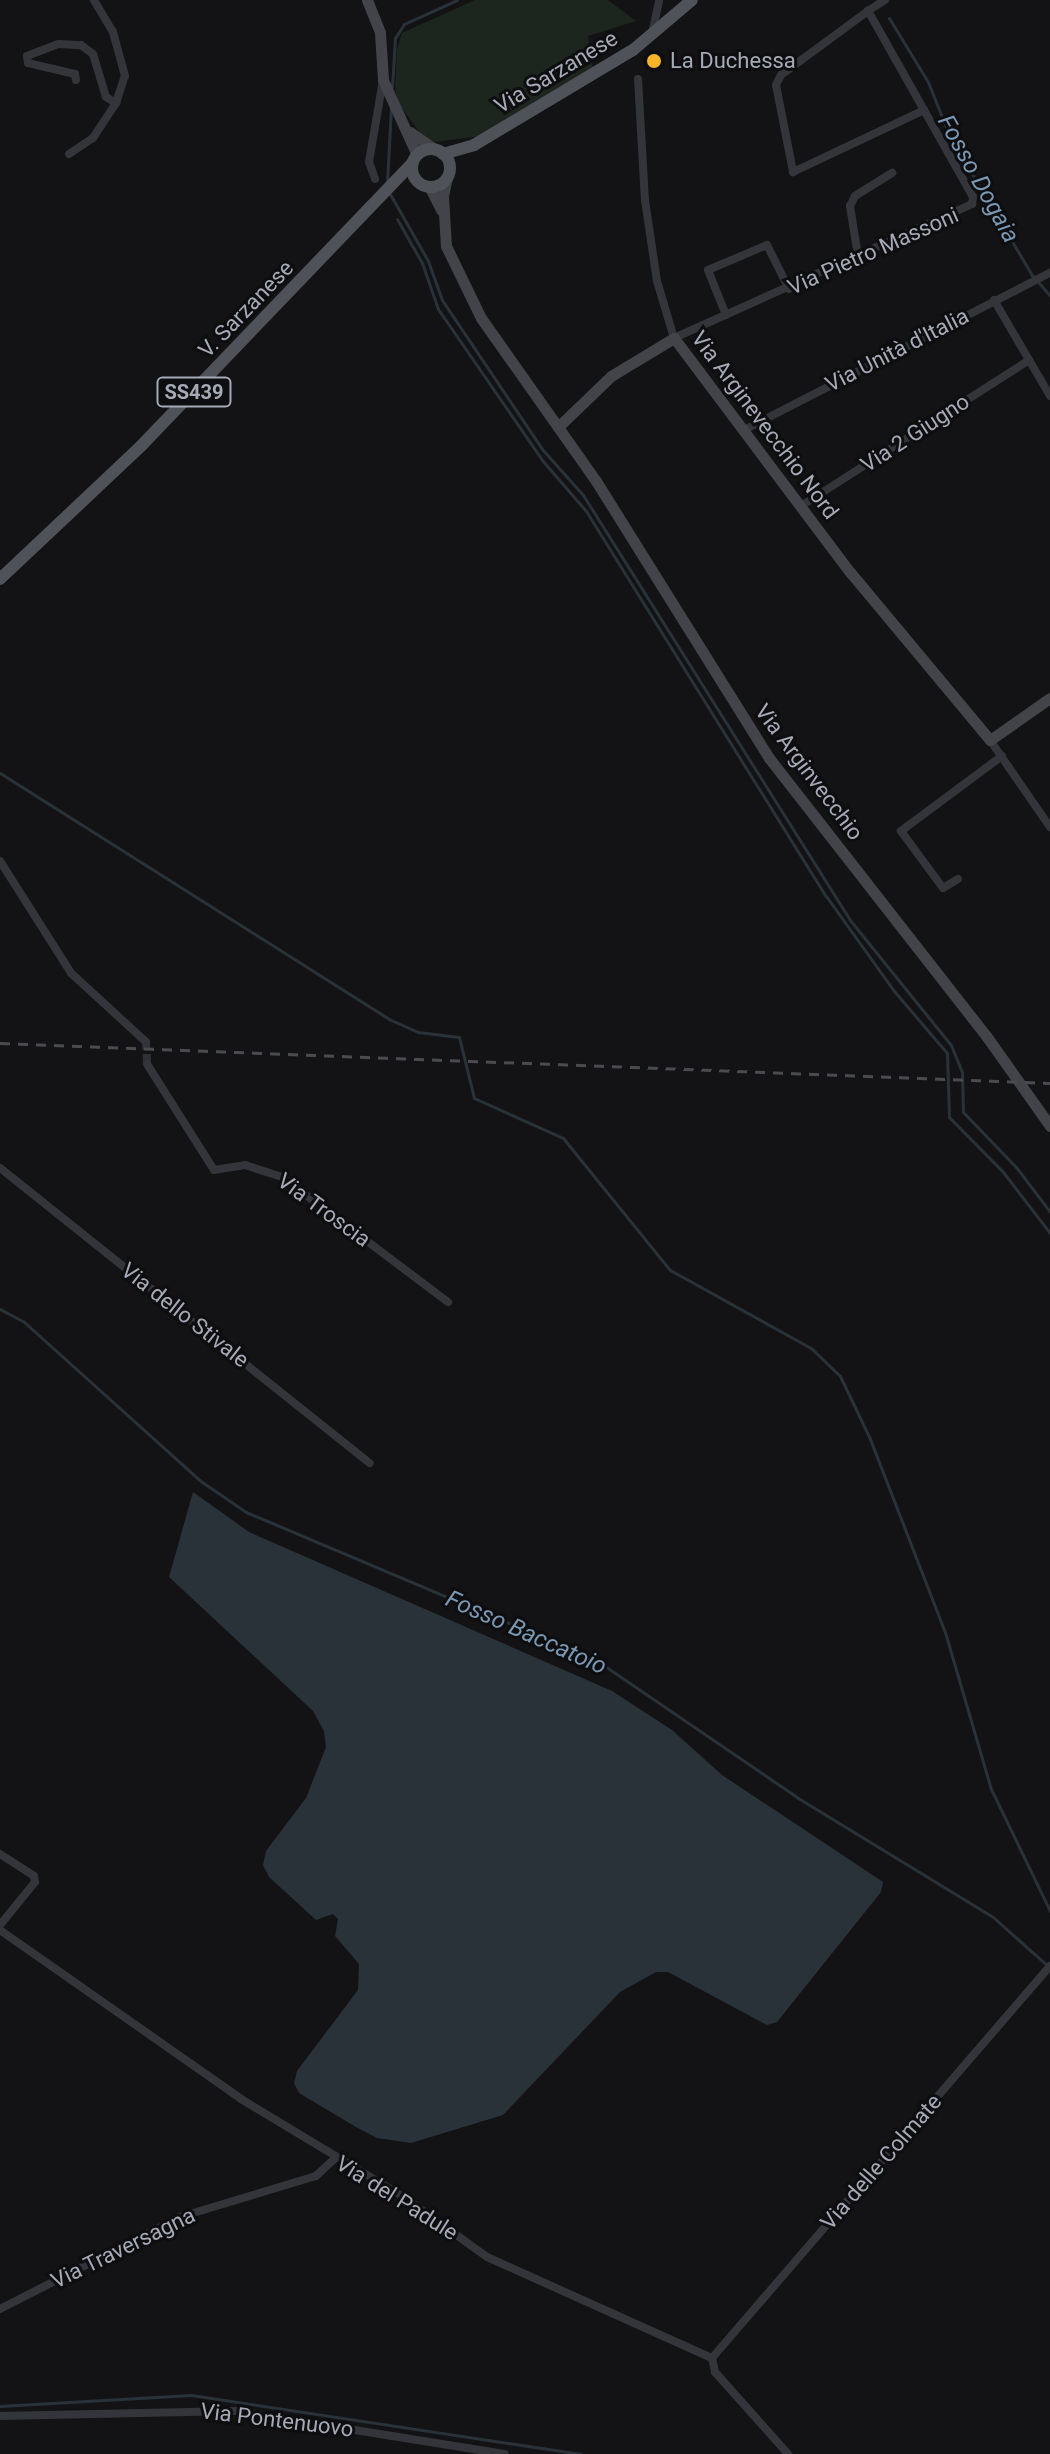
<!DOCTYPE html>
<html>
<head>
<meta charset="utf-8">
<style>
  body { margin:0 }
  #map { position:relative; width:1050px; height:2454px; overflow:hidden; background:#131315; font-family:Roboto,sans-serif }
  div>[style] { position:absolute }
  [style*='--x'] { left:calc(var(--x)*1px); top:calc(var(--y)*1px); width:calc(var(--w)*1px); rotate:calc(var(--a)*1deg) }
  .green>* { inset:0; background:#1d251f }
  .water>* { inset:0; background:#293239 }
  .stream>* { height:3px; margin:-1.5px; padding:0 1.5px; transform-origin:1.5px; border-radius:1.5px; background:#293239 }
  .street-tunnel>* { height:8px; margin-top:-4px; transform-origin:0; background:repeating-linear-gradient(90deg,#303135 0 8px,transparent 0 12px) }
  .street>* { height:8px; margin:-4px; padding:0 4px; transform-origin:4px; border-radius:4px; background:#34353a }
  .secondary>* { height:11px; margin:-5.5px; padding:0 5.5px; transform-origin:5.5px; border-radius:5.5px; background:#42444a }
  .primary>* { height:12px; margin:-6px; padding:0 6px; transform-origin:6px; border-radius:6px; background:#50525a }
  .primary>.ring { margin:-6px; padding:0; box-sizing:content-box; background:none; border:12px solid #50525a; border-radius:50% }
  .rail>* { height:3px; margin-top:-1.5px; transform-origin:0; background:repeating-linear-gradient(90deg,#494b51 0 10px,transparent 0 18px) }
  .dots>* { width:22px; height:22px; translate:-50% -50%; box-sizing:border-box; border:4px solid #0e0e10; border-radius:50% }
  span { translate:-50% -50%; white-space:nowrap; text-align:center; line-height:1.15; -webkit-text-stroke:6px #0e0e10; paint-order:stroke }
  .shield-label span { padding:2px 6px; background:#0e0e10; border:2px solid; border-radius:6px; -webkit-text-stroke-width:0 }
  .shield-label { font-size:20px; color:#a5aab6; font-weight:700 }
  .poi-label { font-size:22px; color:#a5aab6 }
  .left { translate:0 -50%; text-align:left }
  .street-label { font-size:22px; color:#a5aab6 }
  .water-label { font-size:24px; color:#7a98b3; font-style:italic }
</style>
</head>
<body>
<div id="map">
  <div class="green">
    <i style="clip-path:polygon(475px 0,608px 0,636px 21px,588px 36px,593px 68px,482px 136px,434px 142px,421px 134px,401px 107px,395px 90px,397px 49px,402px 33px)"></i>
  </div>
  <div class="water">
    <i style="clip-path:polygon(193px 1492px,249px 1532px,612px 1691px,672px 1730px,722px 1775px,883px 1882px,881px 1892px,777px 2022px,767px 2025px,668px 1972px,656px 1972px,620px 1992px,503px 2115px,411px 2143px,377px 2138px,356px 2127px,299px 2093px,294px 2083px,297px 2071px,358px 1990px,359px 1964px,335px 1936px,338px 1919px,333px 1914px,316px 1920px,269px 1877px,263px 1865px,266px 1851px,306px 1798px,326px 1747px,324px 1731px,313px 1711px,169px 1577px)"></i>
  </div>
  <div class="stream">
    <i style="--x:889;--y:18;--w:75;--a:58.6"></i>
    <i style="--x:928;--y:82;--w:59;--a:68.2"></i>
    <i style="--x:950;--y:137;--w:161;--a:59.3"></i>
    <i style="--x:1032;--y:275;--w:28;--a:49"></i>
    <i style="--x:392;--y:87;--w:49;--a:-86.5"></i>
    <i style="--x:395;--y:38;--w:17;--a:-57"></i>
    <i style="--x:404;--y:24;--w:58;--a:-24.4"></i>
    <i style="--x:387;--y:183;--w:76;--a:-87"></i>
    <i style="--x:390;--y:194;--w:77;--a:60.4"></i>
    <i style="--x:428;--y:261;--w:41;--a:70.3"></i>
    <i style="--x:442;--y:300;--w:179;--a:56.1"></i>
    <i style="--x:542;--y:449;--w:62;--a:48.3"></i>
    <i style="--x:583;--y:495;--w:502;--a:57.86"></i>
    <i style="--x:850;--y:920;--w:161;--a:51.1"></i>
    <i style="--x:951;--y:1045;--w:29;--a:68"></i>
    <i style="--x:962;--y:1072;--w:40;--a:88.6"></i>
    <i style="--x:963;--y:1112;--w:76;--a:46.1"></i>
    <i style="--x:1016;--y:1167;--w:56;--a:52.9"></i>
    <i style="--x:397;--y:219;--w:51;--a:60.4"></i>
    <i style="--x:422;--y:263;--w:49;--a:70.8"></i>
    <i style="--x:438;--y:309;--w:183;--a:55.4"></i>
    <i style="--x:542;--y:460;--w:67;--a:49.2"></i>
    <i style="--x:586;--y:511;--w:454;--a:58.1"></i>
    <i style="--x:826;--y:896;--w:117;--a:54.4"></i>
    <i style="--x:894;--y:991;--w:82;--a:49.5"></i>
    <i style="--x:947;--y:1053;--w:64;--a:88.2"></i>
    <i style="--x:949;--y:1117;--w:77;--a:45.5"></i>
    <i style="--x:1003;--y:1172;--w:77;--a:52.4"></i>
    <i style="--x:0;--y:773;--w:462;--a:32.3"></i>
    <i style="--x:391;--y:1020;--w:30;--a:24"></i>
    <i style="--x:418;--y:1032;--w:41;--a:7"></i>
    <i style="--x:459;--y:1037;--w:63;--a:76.2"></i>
    <i style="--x:474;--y:1098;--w:98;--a:24.2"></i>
    <i style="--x:563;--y:1138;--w:170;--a:51"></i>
    <i style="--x:670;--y:1270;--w:161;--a:29"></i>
    <i style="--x:811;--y:1348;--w:40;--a:44"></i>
    <i style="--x:840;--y:1376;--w:70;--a:64.5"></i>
    <i style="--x:870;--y:1439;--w:207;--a:68.8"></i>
    <i style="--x:945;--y:1632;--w:164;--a:73.7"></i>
    <i style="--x:991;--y:1789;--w:136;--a:64.2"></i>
    <i style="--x:0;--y:1309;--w:26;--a:28"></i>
    <i style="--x:23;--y:1321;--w:241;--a:42"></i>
    <i style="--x:202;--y:1482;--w:53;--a:34.3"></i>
    <i style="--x:246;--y:1512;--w:380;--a:22.9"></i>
    <i style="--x:596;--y:1660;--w:245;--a:34.3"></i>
    <i style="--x:798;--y:1798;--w:228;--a:31.4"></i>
    <i style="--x:993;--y:1917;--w:75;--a:41.8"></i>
    <i style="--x:0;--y:2406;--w:191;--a:-3.3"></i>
    <i style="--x:191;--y:2395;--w:394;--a:8.6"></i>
  </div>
  <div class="street-tunnel">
    <i style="--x:146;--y:1042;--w:22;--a:87"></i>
  </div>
  <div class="street">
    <i style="--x:868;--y:11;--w:108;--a:143.7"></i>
    <i style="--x:781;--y:75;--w:11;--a:117"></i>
    <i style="--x:776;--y:85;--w:89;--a:78.9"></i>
    <i style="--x:793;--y:172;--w:145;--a:-25.3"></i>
    <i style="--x:652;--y:34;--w:35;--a:-78"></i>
    <i style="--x:638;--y:79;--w:121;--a:86.7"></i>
    <i style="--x:645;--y:200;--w:82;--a:81.6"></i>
    <i style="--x:657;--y:281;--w:59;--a:73.4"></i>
    <i style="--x:674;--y:338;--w:327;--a:-24.2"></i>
    <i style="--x:972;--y:204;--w:7;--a:-82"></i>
    <i style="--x:973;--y:197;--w:214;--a:-119.4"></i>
    <i style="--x:868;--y:11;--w:20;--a:-33"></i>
    <i style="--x:76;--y:80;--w:6;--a:-99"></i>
    <i style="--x:75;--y:74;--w:48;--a:-166.8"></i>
    <i style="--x:28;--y:63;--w:7;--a:-98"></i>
    <i style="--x:27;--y:56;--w:34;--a:-21"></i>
    <i style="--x:59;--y:44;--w:22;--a:3"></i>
    <i style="--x:81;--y:45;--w:15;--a:37"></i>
    <i style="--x:93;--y:54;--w:45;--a:73.2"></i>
    <i style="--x:106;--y:97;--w:12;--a:31"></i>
    <i style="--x:69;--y:154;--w:29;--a:-34"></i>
    <i style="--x:93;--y:138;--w:42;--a:-56.7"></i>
    <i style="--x:116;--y:103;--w:28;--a:-72"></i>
    <i style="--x:125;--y:76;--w:46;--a:-105.3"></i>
    <i style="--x:113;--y:32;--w:37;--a:-121"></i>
    <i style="--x:375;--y:179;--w:18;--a:-109"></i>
    <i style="--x:369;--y:162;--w:83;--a:-80.3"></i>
    <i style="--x:858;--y:256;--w:51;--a:-99.1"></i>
    <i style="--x:850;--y:206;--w:11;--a:-63"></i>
    <i style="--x:855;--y:196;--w:44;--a:-31.9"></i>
    <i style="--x:994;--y:300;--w:111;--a:59.7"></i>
    <i style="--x:726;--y:315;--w:48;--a:-111.8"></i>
    <i style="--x:708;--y:270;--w:64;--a:-23"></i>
    <i style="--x:767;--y:245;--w:49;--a:63.4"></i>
    <i style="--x:746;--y:429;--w:342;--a:-27.2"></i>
    <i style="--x:801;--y:506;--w:271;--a:-32.6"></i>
    <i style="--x:990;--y:740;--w:106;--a:55.4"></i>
    <i style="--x:0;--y:861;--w:133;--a:57.6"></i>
    <i style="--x:71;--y:973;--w:102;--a:42.6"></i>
    <i style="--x:958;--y:879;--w:17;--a:149"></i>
    <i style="--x:943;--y:888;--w:71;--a:-126.4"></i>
    <i style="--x:901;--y:831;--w:126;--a:-36.6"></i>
    <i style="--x:147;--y:1064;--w:125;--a:57.7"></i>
    <i style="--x:214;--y:1170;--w:31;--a:-9"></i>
    <i style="--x:245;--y:1165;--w:39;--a:18"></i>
    <i style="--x:282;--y:1177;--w:208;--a:37"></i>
    <i style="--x:0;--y:1168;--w:473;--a:38.6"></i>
    <i style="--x:0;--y:1854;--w:40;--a:32.9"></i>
    <i style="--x:34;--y:1876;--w:6;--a:81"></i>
    <i style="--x:35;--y:1882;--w:55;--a:129.1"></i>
    <i style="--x:0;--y:1930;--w:294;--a:35"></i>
    <i style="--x:241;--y:2099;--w:192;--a:31.1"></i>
    <i style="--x:405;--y:2198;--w:101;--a:35.7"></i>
    <i style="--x:487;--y:2257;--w:247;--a:24.2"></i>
    <i style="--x:0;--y:2309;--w:202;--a:-27.1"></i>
    <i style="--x:180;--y:2217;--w:142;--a:-16.8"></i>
    <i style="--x:316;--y:2176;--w:26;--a:-43"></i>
    <i style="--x:712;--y:2358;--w:518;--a:-49.23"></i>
    <i style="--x:712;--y:2358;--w:14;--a:78"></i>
    <i style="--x:715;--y:2372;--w:110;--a:48.3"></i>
    <i style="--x:0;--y:2416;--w:236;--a:-1.2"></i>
    <i style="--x:236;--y:2411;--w:272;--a:9.1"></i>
  </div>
  <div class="secondary">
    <i style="--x:367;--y:0;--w:35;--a:68"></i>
    <i style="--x:380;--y:33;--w:47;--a:86.3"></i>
    <i style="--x:383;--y:80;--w:82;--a:65.6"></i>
    <i style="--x:410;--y:132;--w:32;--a:35"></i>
    <i style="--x:447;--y:177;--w:19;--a:102"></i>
    <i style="--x:443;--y:196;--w:50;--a:86.6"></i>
    <i style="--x:446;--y:246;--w:80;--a:64.1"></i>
    <i style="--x:481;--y:318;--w:199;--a:54.8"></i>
    <i style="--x:596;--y:481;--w:327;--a:58"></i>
    <i style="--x:769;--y:758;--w:354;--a:52"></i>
    <i style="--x:987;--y:1037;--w:109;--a:54.7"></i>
    <i style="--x:430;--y:188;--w:25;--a:63"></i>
    <i style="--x:558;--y:427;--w:74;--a:-43.9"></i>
    <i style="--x:611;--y:376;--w:74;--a:-31.1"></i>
    <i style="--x:674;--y:338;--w:293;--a:53.1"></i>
    <i style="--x:850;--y:572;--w:219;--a:50.2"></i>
    <i style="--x:990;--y:740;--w:73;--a:-35"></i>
  </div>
  <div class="primary">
    <i class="ring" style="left:412px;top:149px;width:26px;height:26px"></i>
    <i style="--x:443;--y:154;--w:32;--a:-16"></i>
    <i style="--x:474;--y:145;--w:185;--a:-30.9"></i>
    <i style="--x:633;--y:50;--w:77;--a:-40.3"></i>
    <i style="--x:0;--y:579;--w:194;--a:-43.3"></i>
    <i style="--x:141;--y:446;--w:392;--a:-46.2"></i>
  </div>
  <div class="rail">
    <i style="--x:0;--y:1043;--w:1051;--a:2.18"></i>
  </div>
  <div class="dots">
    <i style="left:654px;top:61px;background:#f8b429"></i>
  </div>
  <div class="shield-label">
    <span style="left:194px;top:392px">SS439</span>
  </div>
  <div class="poi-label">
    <span class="left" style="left:670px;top:61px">La Duchessa</span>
  </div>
  <div class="street-label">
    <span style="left:556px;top:72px;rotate:-31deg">Via Sarzanese</span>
    <span style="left:873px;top:251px;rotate:-24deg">Via Pietro Massoni</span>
    <span style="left:246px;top:309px;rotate:-46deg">V. Sarzanese</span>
    <span style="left:897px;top:350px;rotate:-27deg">Via Unità d'Italia</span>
    <span style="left:765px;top:425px;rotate:53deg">Via Arginevecchio Nord</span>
    <span style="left:915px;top:433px;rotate:-33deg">Via 2 Giugno</span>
    <span style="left:809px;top:772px;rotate:53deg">Via Arginvecchio</span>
    <span style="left:324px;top:1210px;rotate:36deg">Via Troscia</span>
    <span style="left:185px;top:1315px;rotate:38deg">Via dello Stivale</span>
    <span style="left:881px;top:2162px;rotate:-49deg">Via delle Colmate</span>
    <span style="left:397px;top:2198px;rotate:32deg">Via del Padule</span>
    <span style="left:123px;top:2248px;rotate:-26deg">Via Traversagna</span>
    <span style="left:277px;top:2420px;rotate:7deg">Via Pontenuovo</span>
  </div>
  <div class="water-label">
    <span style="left:978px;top:179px;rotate:61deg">Fosso Dogaia</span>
    <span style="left:526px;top:1633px;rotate:24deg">Fosso Baccatoio</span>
  </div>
</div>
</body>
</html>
